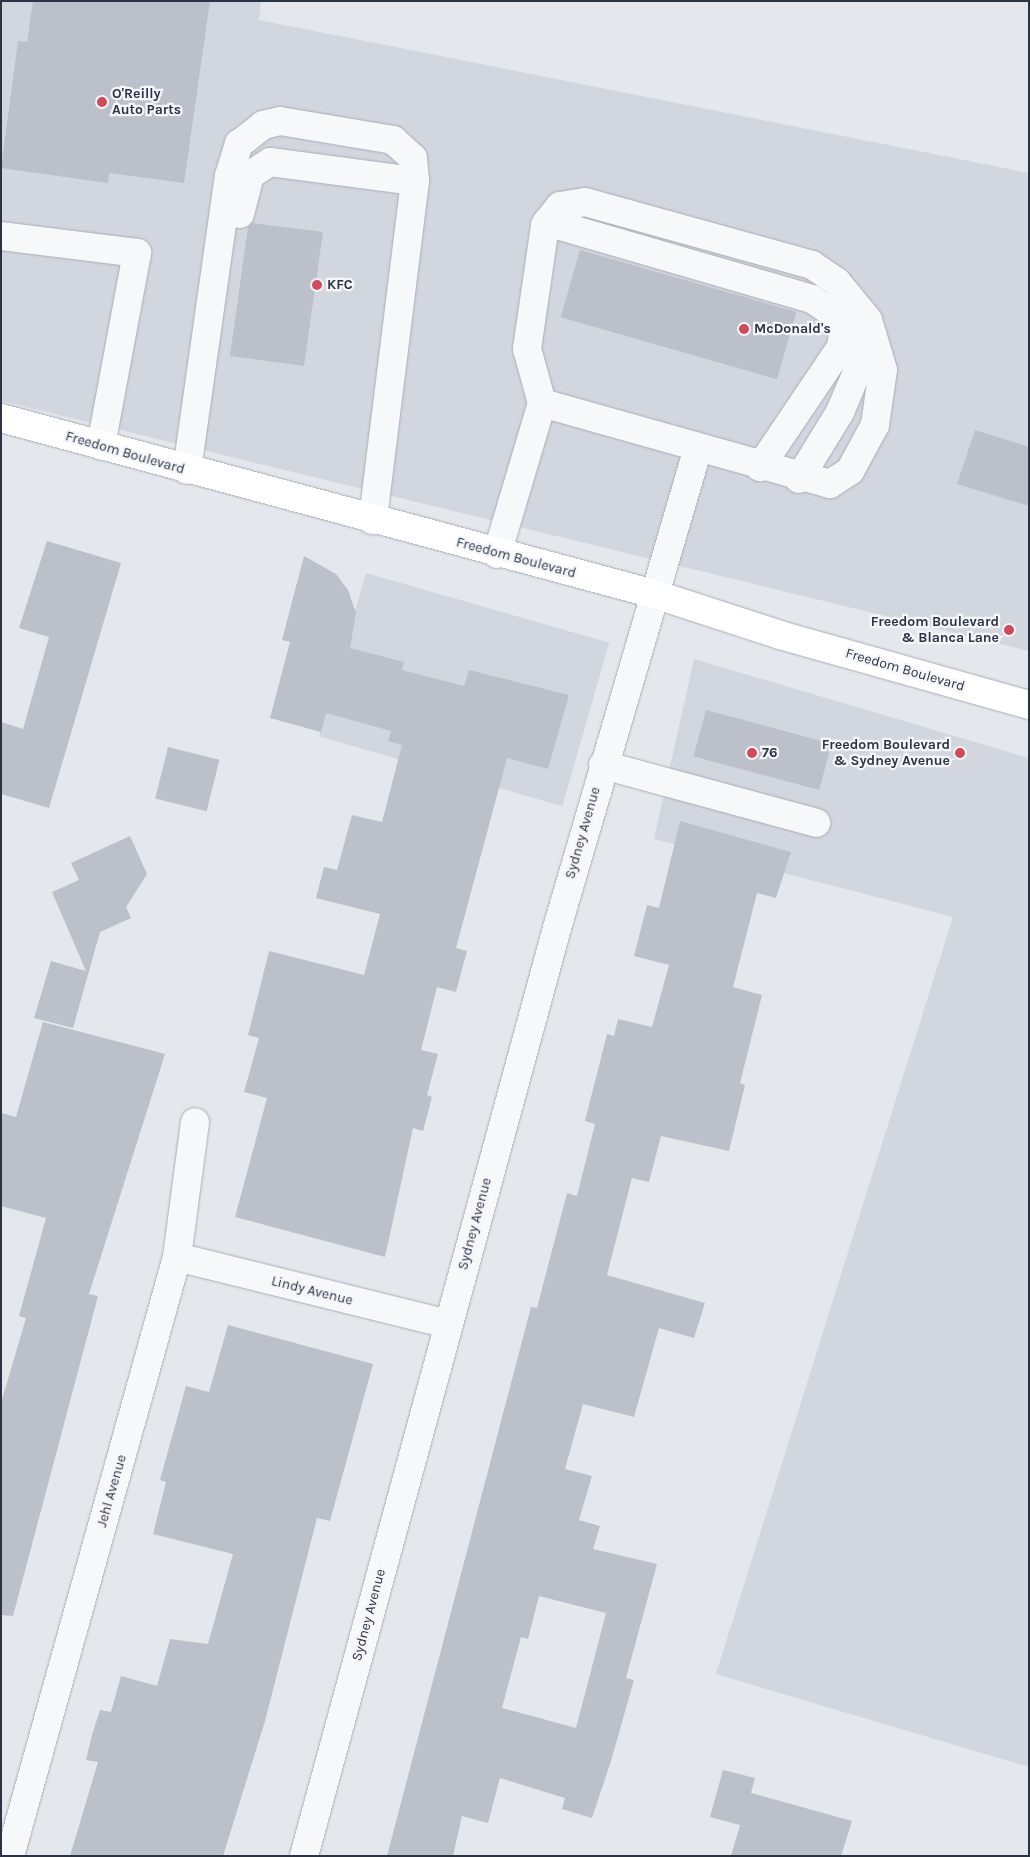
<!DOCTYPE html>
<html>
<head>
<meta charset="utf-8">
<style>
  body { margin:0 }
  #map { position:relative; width:1030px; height:1857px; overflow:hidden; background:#e4e7ec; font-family:Karla,sans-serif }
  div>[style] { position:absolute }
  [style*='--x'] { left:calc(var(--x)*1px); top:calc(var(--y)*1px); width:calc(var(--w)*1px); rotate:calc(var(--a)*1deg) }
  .built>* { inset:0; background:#d2d6de; transform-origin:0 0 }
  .building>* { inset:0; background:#bbc0ca; transform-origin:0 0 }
  .roads { filter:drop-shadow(0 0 1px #a9aeb7) drop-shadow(0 0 1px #a9aeb7) }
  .minor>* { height:28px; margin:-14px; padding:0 14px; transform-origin:14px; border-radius:14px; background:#f7f8fa }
  .major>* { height:28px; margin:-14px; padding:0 14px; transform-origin:14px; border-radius:14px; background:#fff }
  .dots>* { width:14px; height:14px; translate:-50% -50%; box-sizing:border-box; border:2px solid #f4f6f9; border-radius:50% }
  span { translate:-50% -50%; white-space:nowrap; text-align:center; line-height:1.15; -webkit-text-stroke:4.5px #f4f6f9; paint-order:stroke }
  .poi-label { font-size:14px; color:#2b3445; font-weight:700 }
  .left { translate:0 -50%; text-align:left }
  .right { translate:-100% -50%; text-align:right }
  .street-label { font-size:14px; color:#2b3445 }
  .frame { position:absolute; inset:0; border:2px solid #2b3445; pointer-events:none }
</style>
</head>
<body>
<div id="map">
  <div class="built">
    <i style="clip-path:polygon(1px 1px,261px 1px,259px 20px,1029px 173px,1029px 651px,1px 401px)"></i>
    <i style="left:366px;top:573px;width:253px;height:170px;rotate:16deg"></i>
    <i style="clip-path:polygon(694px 659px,1029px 758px,1029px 1767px,716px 1674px,953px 917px,654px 839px)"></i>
  </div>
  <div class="building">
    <i style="clip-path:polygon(33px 1px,210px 1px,184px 183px,109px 173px,108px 183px,1px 168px,18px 41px,27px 42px)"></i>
    <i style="clip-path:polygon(252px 223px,323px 232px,304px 366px,230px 356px,248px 227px)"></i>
    <i style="left:580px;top:250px;width:225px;height:70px;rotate:16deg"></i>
    <i style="clip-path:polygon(975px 430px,1029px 447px,1029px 506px,957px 484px)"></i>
    <i style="clip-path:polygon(47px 541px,121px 563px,49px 808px,1px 794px,1px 722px,23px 729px,49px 637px,19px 628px)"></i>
    <i style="clip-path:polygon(304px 556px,336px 574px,348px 590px,356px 613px,350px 648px,404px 662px,402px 670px,464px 686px,469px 670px,569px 695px,548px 769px,507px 758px,456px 948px,467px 951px,456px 992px,437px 987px,421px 1050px,438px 1054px,427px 1095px,432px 1097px,423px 1131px,413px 1128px,385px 1257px,235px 1217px,267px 1098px,244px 1092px,259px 1038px,248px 1035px,269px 951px,364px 975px,380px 914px,316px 898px,324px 867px,337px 870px,352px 815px,382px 822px,402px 745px,388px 741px,391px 731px,326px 713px,321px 732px,270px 718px,290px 642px,282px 640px)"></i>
    <i style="left:706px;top:710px;width:130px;height:48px;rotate:15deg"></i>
    <i style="left:168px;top:747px;width:53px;height:53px;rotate:14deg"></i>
    <i style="clip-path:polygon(evenodd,680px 821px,791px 852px,776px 898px,757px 893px,733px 987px,762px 995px,740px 1083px,745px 1085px,729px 1151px,661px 1136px,649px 1182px,632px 1178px,607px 1275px,705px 1303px,694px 1338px,659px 1328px,634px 1417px,583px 1404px,565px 1469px,592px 1476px,579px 1520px,600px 1526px,593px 1549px,657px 1564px,626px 1678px,634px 1680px,611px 1761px,592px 1818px,562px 1809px,565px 1798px,500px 1778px,488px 1823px,462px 1816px,453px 1856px,387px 1856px,531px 1307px,537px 1308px,567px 1193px,577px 1196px,595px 1124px,585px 1121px,607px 1034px,614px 1036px,618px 1019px,652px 1027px,669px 965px,634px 956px,647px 905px,659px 908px,680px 821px,539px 1596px,606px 1613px,576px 1728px,502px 1708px,521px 1637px,528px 1639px,539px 1596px)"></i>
    <i style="clip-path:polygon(130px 836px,147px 874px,126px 907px,131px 918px,100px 932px,73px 1028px,34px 1018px,51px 961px,86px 971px,52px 892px,79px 880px,71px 863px)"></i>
    <i style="clip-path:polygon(43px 1022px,165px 1054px,89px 1294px,98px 1296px,13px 1616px,1px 1615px,1px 1403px,26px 1318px,19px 1316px,46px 1218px,1px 1206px,1px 1113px,16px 1117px)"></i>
    <i style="clip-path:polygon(228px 1325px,373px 1364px,330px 1521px,317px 1518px,265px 1721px,223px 1856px,70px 1856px,98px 1762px,86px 1760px,92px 1735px,100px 1710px,111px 1712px,121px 1676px,157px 1686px,170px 1639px,208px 1644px,233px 1554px,153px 1534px,166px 1482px,160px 1480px,186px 1386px,209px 1392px)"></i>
    <i style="clip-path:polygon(723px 1770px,755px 1778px,751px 1793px,852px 1821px,841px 1856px,731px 1856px,740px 1825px,710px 1817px)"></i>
  </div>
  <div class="roads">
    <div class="minor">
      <i style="--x:240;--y:214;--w:40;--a:-75.6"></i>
      <i style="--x:250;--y:175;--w:24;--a:-33"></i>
      <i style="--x:270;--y:162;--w:146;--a:7.5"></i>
      <i style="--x:547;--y:222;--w:276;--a:16.2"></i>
      <i style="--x:812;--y:299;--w:30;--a:34"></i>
      <i style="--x:837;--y:316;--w:19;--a:72"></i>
      <i style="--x:843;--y:334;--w:13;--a:99"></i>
      <i style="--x:841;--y:347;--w:145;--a:124"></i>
      <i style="--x:1;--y:236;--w:137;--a:7.1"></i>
      <i style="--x:137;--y:253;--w:196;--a:100.6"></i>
      <i style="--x:187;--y:470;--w:297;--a:-81.9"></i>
      <i style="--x:229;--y:176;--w:34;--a:-73"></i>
      <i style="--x:239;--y:144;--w:31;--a:-38"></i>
      <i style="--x:263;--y:125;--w:17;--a:-13"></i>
      <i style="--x:280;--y:121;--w:115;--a:9.5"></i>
      <i style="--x:393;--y:140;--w:27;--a:42"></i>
      <i style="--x:413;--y:158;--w:23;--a:85"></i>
      <i style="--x:415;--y:181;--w:342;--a:97.1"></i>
      <i style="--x:799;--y:479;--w:79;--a:-58.5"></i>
      <i style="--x:840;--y:412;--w:43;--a:-67"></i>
      <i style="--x:857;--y:372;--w:26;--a:-94"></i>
      <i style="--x:855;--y:346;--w:25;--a:-117"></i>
      <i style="--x:497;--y:554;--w:158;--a:-73.4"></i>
      <i style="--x:542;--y:403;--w:56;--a:-105.5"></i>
      <i style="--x:527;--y:349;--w:125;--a:-81.7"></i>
      <i style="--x:545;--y:225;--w:24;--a:-52"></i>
      <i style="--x:560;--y:206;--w:25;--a:-9"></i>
      <i style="--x:585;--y:202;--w:236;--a:15.5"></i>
      <i style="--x:812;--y:265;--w:30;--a:34"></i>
      <i style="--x:837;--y:282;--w:49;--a:50.8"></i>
      <i style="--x:868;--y:320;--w:52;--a:73.3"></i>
      <i style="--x:883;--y:370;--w:56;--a:98.3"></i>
      <i style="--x:875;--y:425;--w:52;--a:118.5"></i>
      <i style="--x:850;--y:471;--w:24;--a:147"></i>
      <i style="--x:830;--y:484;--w:299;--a:-164.3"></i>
      <i style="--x:603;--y:765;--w:221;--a:15.2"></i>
      <i style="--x:177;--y:1257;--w:278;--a:13.9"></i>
      <i style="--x:10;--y:1856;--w:622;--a:-74.42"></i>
      <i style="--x:177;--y:1257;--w:136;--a:-82.4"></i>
      <i style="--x:304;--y:1856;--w:962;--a:-74.75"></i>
      <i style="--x:557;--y:928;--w:500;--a:-73.63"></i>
    </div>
    <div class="major">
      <i style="--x:1;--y:418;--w:676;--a:15.08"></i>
      <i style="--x:654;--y:594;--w:133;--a:18"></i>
      <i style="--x:780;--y:635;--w:259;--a:15.7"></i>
    </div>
  </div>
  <div class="dots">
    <i style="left:102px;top:102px;background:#d1495b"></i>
    <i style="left:317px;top:285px;background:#d1495b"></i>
    <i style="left:744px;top:329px;background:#d1495b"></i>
    <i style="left:1009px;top:630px;background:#d1495b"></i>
    <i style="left:752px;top:753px;background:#d1495b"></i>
    <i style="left:960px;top:753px;background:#d1495b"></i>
  </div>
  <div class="poi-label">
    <span class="left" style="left:112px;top:102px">O'Reilly<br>Auto Parts</span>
    <span class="left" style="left:327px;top:285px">KFC</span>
    <span class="left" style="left:754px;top:329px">McDonald's</span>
    <span class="right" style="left:999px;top:630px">Freedom Boulevard<br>&amp; Blanca Lane</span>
    <span class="right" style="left:950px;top:753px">Freedom Boulevard<br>&amp; Sydney Avenue</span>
    <span class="left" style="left:762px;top:753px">76</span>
  </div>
  <div class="street-label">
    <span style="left:125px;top:453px;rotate:16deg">Freedom Boulevard</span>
    <span style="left:516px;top:558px;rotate:15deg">Freedom Boulevard</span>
    <span style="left:905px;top:670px;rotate:16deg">Freedom Boulevard</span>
    <span style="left:583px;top:833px;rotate:-74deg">Sydney Avenue</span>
    <span style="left:475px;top:1224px;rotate:-75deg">Sydney Avenue</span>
    <span style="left:312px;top:1291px;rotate:14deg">Lindy Avenue</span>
    <span style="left:112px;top:1491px;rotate:-74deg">Jehl Avenue</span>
    <span style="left:369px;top:1615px;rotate:-75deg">Sydney Avenue</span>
  </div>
  <div class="frame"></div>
</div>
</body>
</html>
